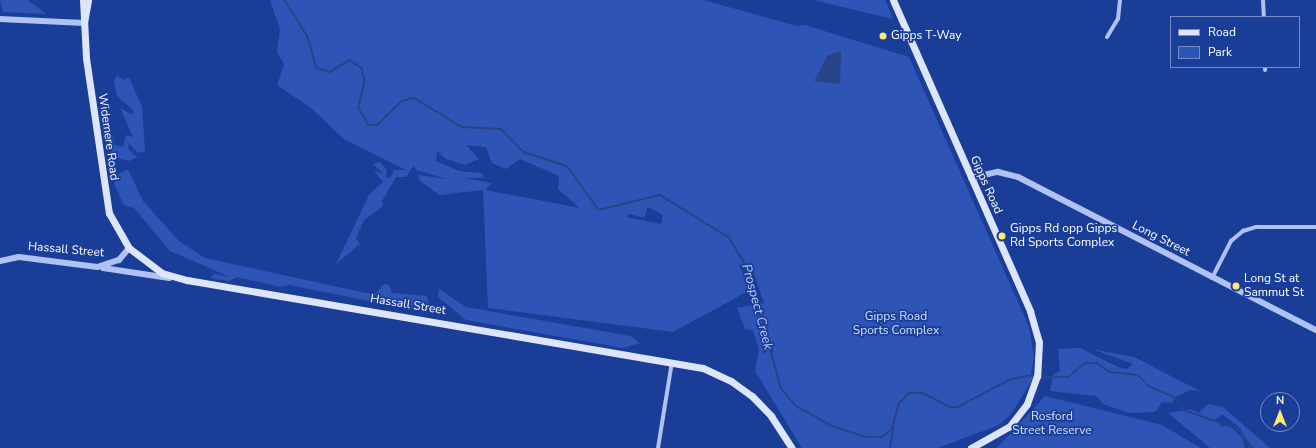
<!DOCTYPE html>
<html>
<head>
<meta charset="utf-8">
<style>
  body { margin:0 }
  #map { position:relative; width:1316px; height:448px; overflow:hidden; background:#1a3d98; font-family:"Nunito Sans",sans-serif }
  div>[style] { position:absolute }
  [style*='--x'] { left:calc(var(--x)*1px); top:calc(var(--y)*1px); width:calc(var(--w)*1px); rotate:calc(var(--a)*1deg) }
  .green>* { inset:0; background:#2e55b6 }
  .water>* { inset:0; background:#294388 }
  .stream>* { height:1.5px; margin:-0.75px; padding:0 0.75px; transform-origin:0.75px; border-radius:0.75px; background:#294388 }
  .minor>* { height:4px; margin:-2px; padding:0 2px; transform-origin:2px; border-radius:2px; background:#afc2f1 }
  .tertiary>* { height:6px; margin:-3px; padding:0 3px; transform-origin:3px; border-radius:3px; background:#afc2f1 }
  .secondary>* { height:7px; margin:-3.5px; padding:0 3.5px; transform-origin:3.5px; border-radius:3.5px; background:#dde5fb }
  .dots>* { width:11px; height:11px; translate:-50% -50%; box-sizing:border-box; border:2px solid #1a3d98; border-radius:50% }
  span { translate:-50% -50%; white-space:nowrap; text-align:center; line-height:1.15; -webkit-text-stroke:3.5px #1a3d98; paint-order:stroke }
  .poi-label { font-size:12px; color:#fff }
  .left { translate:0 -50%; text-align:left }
  .street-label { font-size:12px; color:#fff }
  .park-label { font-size:12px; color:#d6e1fc }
  .water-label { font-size:13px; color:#bbcdf7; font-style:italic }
  .legend { position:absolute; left:1170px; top:16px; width:130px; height:52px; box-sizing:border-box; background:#1a3d98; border:1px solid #768bc1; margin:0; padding:5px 7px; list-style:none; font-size:12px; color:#fff }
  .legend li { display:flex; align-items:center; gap:8px; height:20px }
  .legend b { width:20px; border:1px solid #768bc1 }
  .north { position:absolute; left:1260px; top:392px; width:40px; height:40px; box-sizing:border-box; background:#1a3d98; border:1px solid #768bc1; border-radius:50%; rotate:0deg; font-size:11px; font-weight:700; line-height:16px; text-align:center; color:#fff }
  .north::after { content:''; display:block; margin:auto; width:14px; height:18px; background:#ffec6e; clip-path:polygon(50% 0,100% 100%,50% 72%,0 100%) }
</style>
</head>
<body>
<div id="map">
  <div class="green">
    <i style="clip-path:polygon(0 0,28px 0,46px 14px,3px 12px)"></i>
    <i style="clip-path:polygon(evenodd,703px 0,797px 26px,805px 25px,909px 57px,1029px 327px,1034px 357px,1031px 373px,1035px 376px,1011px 414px,999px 425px,938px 448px,802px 448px,755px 371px,759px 349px,753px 331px,745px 329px,737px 308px,764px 303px,752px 268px,738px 265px,754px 288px,673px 332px,488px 308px,483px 190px,440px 195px,420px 181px,418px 175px,447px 179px,416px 170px,414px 165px,406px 177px,396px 177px,382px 201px,383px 206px,364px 220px,356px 238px,360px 244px,336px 264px,369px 195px,383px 182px,374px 171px,383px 173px,373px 164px,380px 162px,387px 170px,386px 177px,390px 178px,394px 170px,406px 170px,344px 139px,311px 108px,277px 85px,284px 65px,277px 51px,280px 29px,270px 0,703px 0,466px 145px,486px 147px,492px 163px,506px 169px,520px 159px,559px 176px,558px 189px,580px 208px,485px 190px,492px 183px,464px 178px,484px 178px,482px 173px,459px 171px,436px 161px,437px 151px,446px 159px,465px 165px,479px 159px,466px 145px,703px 0,648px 207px,663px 215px,661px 224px,626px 217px,630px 214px,644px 218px,648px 207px)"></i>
    <i style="clip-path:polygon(813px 0,885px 0,893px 19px)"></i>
    <i style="clip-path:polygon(117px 75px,123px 80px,129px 77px,142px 107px,145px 151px,138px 153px,129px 143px,128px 149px,137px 157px,129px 161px,115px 157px,108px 144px,113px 136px,115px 145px,123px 147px,126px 135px,133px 137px,120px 108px,131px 114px,134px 111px,117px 96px,114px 81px)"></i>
    <i style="clip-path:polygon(128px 169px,143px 201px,179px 241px,205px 258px,366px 293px,376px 293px,384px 284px,389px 285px,392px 293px,427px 296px,429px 306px,419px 311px,289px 285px,281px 287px,237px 277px,229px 281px,210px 278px,214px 274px,230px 277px,170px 251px,134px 208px,124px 205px,114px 184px,117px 175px)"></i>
    <i style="clip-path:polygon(439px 289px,466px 307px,630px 336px,640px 343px,623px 348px,466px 320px,438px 297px)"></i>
    <i style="clip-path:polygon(1080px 348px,1118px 367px,1127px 369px,1133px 364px,1092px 349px,1134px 357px,1200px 391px,1190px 390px,1175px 397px,1172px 403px,1162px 402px,1155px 412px,1129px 413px,1103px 404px,1096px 396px,1050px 391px,1053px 375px,1060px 371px,1058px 349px)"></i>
    <i style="clip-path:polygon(1045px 396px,1162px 425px,1201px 448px,997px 448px)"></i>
    <i style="clip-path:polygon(1208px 404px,1223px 407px,1270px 448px,1250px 448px,1240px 428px,1222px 414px,1215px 420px,1201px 419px,1217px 421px,1222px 427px,1228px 425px,1242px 437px,1245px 448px,1210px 448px,1168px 413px,1191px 409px,1199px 413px)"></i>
  </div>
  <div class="water">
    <i style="clip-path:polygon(841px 51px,840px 84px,814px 81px,828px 55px)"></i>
  </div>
  <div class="stream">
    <i style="--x:285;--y:0;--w:44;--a:58.1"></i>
    <i style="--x:308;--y:37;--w:32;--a:74"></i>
    <i style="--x:317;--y:68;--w:14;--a:17"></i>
    <i style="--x:330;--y:72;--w:23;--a:-31"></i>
    <i style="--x:350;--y:60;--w:14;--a:34"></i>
    <i style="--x:362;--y:68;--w:13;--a:77"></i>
    <i style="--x:365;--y:81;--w:28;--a:103"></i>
    <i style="--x:359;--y:108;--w:20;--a:60"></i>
    <i style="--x:369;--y:125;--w:8;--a:0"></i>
    <i style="--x:377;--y:125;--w:35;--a:-44"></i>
    <i style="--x:402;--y:101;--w:12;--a:-14"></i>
    <i style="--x:414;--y:98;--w:56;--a:31.1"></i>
    <i style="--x:462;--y:127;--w:39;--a:3"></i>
    <i style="--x:501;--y:129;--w:33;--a:45"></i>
    <i style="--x:524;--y:152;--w:45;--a:18"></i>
    <i style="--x:567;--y:166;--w:54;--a:54"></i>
    <i style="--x:599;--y:210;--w:63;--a:-13.8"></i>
    <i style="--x:660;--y:195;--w:82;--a:31.6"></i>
    <i style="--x:730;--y:238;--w:39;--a:60"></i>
    <i style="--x:750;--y:272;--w:120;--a:75"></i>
    <i style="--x:781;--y:388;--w:23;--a:50"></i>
    <i style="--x:796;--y:406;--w:41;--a:29.1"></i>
    <i style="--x:832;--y:426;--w:36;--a:18"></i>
    <i style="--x:866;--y:437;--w:16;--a:0"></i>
    <i style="--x:882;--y:437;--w:13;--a:-39"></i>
    <i style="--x:892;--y:429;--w:27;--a:-75"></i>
    <i style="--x:899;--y:403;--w:14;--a:-45"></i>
    <i style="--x:909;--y:393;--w:14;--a:0"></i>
    <i style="--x:923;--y:393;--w:31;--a:27"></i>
    <i style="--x:951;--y:407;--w:7;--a:0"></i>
    <i style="--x:958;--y:407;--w:60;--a:-27.8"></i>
    <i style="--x:1011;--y:379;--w:23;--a:-10"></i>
    <i style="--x:1040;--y:377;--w:28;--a:0"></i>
    <i style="--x:1068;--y:377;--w:22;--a:-39"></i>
    <i style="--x:1085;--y:363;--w:12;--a:0"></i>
    <i style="--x:1097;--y:363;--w:16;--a:35"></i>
    <i style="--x:1110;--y:372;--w:28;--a:6"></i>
    <i style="--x:1138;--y:375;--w:16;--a:45"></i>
    <i style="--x:1149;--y:386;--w:26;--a:23"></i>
    <i style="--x:1173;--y:396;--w:18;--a:52"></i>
    <i style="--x:1184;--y:410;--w:57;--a:19.4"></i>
    <i style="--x:1238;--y:429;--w:24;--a:52"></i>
    <i style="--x:890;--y:448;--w:20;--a:-81"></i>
  </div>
  <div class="minor">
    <i style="--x:1263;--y:0;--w:17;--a:87"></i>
    <i style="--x:1107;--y:37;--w:21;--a:-59"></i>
    <i style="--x:1118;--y:19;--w:19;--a:-84"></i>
    <i style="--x:1265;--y:67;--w:3;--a:90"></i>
    <i style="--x:1212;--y:278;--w:42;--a:-62.8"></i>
    <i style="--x:1231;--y:241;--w:16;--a:-40"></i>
    <i style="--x:1243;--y:231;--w:14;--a:-17"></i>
    <i style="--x:1256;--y:227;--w:60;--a:0"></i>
    <i style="--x:658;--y:448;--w:87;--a:-80.8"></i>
  </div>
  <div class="tertiary">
    <i style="--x:0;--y:19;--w:84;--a:2.7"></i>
    <i style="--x:971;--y:178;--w:28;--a:-13"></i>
    <i style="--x:998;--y:172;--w:21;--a:14"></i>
    <i style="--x:1018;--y:177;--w:335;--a:27.2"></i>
    <i style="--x:0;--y:261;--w:19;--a:-12"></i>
    <i style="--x:19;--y:257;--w:79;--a:7.3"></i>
    <i style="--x:97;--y:267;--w:23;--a:-18"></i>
    <i style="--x:119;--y:260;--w:16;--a:-50"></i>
    <i style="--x:103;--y:268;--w:67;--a:8.6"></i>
  </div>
  <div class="secondary">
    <i style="--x:83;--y:0;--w:58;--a:87"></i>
    <i style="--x:86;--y:58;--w:157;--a:81.6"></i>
    <i style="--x:109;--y:213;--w:40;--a:60.3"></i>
    <i style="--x:129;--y:248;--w:41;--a:37.1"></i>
    <i style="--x:162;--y:273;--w:26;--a:16"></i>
    <i style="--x:187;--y:280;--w:523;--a:9.68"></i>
    <i style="--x:703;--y:368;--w:31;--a:25"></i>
    <i style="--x:731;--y:381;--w:26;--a:36"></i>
    <i style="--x:752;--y:396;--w:28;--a:46"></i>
    <i style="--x:771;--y:416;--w:38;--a:57"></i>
    <i style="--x:893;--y:0;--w:340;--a:66.2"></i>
    <i style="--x:1030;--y:311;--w:32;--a:74"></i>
    <i style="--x:1039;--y:342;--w:34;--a:93"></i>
    <i style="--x:1037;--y:376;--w:30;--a:110"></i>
    <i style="--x:1027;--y:404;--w:28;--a:128"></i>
    <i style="--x:1010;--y:426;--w:45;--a:150.6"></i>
    <i style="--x:84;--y:23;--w:23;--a:-80"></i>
  </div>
  <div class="dots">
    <i style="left:883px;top:36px;background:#ffec6e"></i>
    <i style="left:1002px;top:236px;background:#ffec6e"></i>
    <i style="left:1236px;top:286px;background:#ffec6e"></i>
  </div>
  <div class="poi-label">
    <span class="left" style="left:891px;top:36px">Gipps T-Way</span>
    <span class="left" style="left:1010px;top:236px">Gipps Rd opp Gipps<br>Rd Sports Complex</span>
    <span class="left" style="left:1244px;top:286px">Long St at<br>Sammut St</span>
  </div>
  <div class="street-label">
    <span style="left:108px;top:137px;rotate:82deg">Widemere Road</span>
    <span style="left:986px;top:185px;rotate:66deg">Gipps Road</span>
    <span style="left:1161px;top:239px;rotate:27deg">Long Street</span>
    <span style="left:66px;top:250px;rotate:5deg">Hassall Street</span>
    <span style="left:408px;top:305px;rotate:9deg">Hassall Street</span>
  </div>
  <div class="park-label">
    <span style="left:896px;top:324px">Gipps Road<br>Sports Complex</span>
    <span style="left:1052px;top:424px">Rosford<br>Street Reserve</span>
  </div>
  <div class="water-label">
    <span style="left:757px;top:307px;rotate:75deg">Prospect Creek</span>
  </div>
  <ul class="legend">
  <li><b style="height:5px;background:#dde5fb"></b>Road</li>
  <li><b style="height:11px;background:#2e55b6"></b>Park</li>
  </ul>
  <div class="north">N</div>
</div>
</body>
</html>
